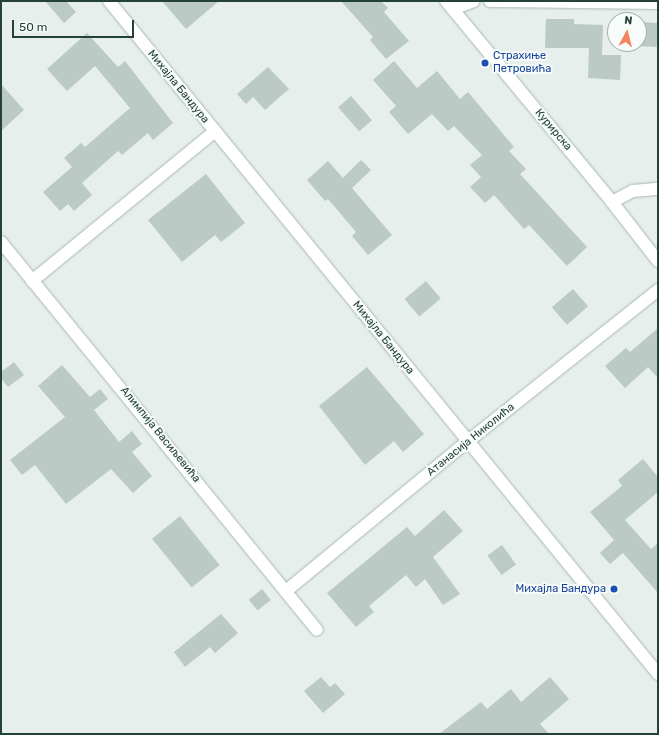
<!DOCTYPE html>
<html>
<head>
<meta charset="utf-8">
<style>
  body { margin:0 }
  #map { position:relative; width:659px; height:735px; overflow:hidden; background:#e6efeb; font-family:Rubik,sans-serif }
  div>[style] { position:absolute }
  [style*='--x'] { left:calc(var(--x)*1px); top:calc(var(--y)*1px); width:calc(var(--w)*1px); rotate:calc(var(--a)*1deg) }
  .building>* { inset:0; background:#bbcac4; transform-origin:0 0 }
  .roads { filter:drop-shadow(0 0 1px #a8b8b2) drop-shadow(0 0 1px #a8b8b2) }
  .minor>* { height:12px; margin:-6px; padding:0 6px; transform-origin:6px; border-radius:6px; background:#fff }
  .dots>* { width:11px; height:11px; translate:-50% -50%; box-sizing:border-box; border:2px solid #f7fbf9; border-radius:50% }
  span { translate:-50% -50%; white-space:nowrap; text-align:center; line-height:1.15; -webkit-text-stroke:4px #f7fbf9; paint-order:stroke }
  .transit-label { font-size:11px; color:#164399 }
  .left { translate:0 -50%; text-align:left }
  .right { translate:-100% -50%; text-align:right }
  .street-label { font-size:11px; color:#24423a }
  .frame { position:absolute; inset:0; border:2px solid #24423a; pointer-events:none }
  .north { position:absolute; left:607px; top:12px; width:40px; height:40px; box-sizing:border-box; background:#f7fbf9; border:1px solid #a3b1ad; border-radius:50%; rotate:7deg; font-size:11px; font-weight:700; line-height:16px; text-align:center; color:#24423a }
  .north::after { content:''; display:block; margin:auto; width:14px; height:18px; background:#f4845f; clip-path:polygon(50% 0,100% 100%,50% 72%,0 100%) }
  .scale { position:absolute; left:12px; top:20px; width:122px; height:18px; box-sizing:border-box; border:2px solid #24423a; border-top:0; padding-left:5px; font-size:12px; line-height:14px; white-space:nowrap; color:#24423a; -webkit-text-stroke:3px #f7fbf9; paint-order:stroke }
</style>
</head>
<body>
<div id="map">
  <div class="building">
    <i style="clip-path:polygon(45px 1px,66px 1px,76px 12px,64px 23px)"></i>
    <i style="clip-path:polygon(162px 1px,219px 1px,186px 29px)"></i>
    <i style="clip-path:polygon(341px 1px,381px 1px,388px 8px,384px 12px,409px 41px,386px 59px,370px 40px,373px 37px)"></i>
    <i style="clip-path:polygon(546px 19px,574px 19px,574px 24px,603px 25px,602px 55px,621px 55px,620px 80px,588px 78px,589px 48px,545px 48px)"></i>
    <i style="left:639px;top:22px;width:19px;height:24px;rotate:3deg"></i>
    <i style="clip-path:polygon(87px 33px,118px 67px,125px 61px,173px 123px,153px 140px,148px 133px,122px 155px,118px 151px,82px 183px,92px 195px,74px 211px,68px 204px,60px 211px,43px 192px,72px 167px,64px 158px,81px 143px,85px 147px,130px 108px,95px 66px,67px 91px,47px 69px)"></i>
    <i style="clip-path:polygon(394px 61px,417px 88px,437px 71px,460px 99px,468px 92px,514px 147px,509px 151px,526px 169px,520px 174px,587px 247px,567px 266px,529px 225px,524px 229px,494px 195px,485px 203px,470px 187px,481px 177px,470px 165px,482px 155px,454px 126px,448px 131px,432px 114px,408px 134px,389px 112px,396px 106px,373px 80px)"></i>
    <i style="clip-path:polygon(268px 67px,289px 89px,265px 110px,253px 97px,246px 104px,237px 94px)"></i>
    <i style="clip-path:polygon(1px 84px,24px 110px,1px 131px)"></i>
    <i style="left:351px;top:96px;width:32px;height:17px;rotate:49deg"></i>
    <i style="clip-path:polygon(361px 160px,371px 170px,352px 188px,392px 235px,368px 255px,352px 236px,356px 232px,328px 199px,325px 201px,307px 180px,328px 161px,343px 178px)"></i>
    <i style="clip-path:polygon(206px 174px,245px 223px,221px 242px,215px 235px,182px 262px,148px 220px)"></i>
    <i style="left:426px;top:281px;width:23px;height:28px;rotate:50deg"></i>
    <i style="left:573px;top:289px;width:23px;height:28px;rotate:49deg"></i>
    <i style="clip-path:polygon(658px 328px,658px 378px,648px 367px,625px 388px,605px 366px,626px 348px,630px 352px)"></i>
    <i style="clip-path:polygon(14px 362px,24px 375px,8px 387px,1px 378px,1px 372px)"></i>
    <i style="clip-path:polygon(62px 365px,90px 397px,100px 389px,108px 399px,94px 410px,119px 442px,132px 431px,142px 444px,132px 452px,152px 476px,133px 493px,111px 469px,66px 504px,35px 465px,22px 475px,10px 460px,65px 417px,38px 386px)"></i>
    <i style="clip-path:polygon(367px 367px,424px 434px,403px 452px,394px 441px,365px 465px,319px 406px)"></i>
    <i style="clip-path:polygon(643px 459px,658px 477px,658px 492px,625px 520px,651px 549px,658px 543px,658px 593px,623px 553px,610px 564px,600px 553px,614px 540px,590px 512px,622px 486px,618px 480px)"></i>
    <i style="clip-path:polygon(444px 510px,463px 531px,433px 557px,460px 594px,443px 605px,425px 579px,416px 587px,406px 575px,369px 606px,374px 612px,356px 627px,327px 593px,407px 527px,415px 536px)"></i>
    <i style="left:180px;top:516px;width:63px;height:36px;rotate:51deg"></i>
    <i style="left:502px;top:545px;width:24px;height:18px;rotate:54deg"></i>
    <i style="left:262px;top:589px;width:14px;height:17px;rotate:51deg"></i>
    <i style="clip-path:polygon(221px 614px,238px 633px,215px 653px,210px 647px,185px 667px,174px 652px)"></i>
    <i style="clip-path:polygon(321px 677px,330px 687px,335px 683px,345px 694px,323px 713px,304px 691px)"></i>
    <i style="clip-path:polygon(550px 677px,569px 699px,540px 724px,549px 734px,439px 734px,481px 702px,487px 709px,511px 689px,521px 702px)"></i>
  </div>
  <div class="roads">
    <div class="minor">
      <i style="--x:109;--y:1;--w:869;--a:50.79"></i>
      <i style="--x:446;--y:1;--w:261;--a:50.4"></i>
      <i style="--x:612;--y:202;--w:75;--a:52.1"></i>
      <i style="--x:490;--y:1;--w:168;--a:0.7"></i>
      <i style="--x:453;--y:9;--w:22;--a:-21"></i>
      <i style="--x:612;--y:202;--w:24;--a:-28"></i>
      <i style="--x:633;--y:191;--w:25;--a:-5"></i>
      <i style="--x:1;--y:242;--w:500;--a:50.84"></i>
      <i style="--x:32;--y:281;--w:235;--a:-39.3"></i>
      <i style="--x:286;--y:591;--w:234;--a:-39.5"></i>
      <i style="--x:467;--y:442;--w:244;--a:-38.5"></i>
    </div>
  </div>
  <div class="dots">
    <i style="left:485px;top:63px;background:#1a4fb4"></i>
    <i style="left:614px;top:589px;background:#1a4fb4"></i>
  </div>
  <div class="transit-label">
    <span class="left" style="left:493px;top:63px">Страхиње<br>Петровића</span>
    <span class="right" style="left:606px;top:589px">Михајла Бандура</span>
  </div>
  <div class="street-label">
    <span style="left:178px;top:87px;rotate:51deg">Михајла Бандура</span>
    <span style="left:553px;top:130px;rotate:50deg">Курирска</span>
    <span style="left:383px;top:338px;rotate:51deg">Михајла Бандура</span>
    <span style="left:160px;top:435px;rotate:51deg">Алимпија Васиљевића</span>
    <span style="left:471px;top:440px;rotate:-39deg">Атанасија Николића</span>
  </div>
  <div class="frame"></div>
  <div class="north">N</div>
  <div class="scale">50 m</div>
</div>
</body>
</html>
